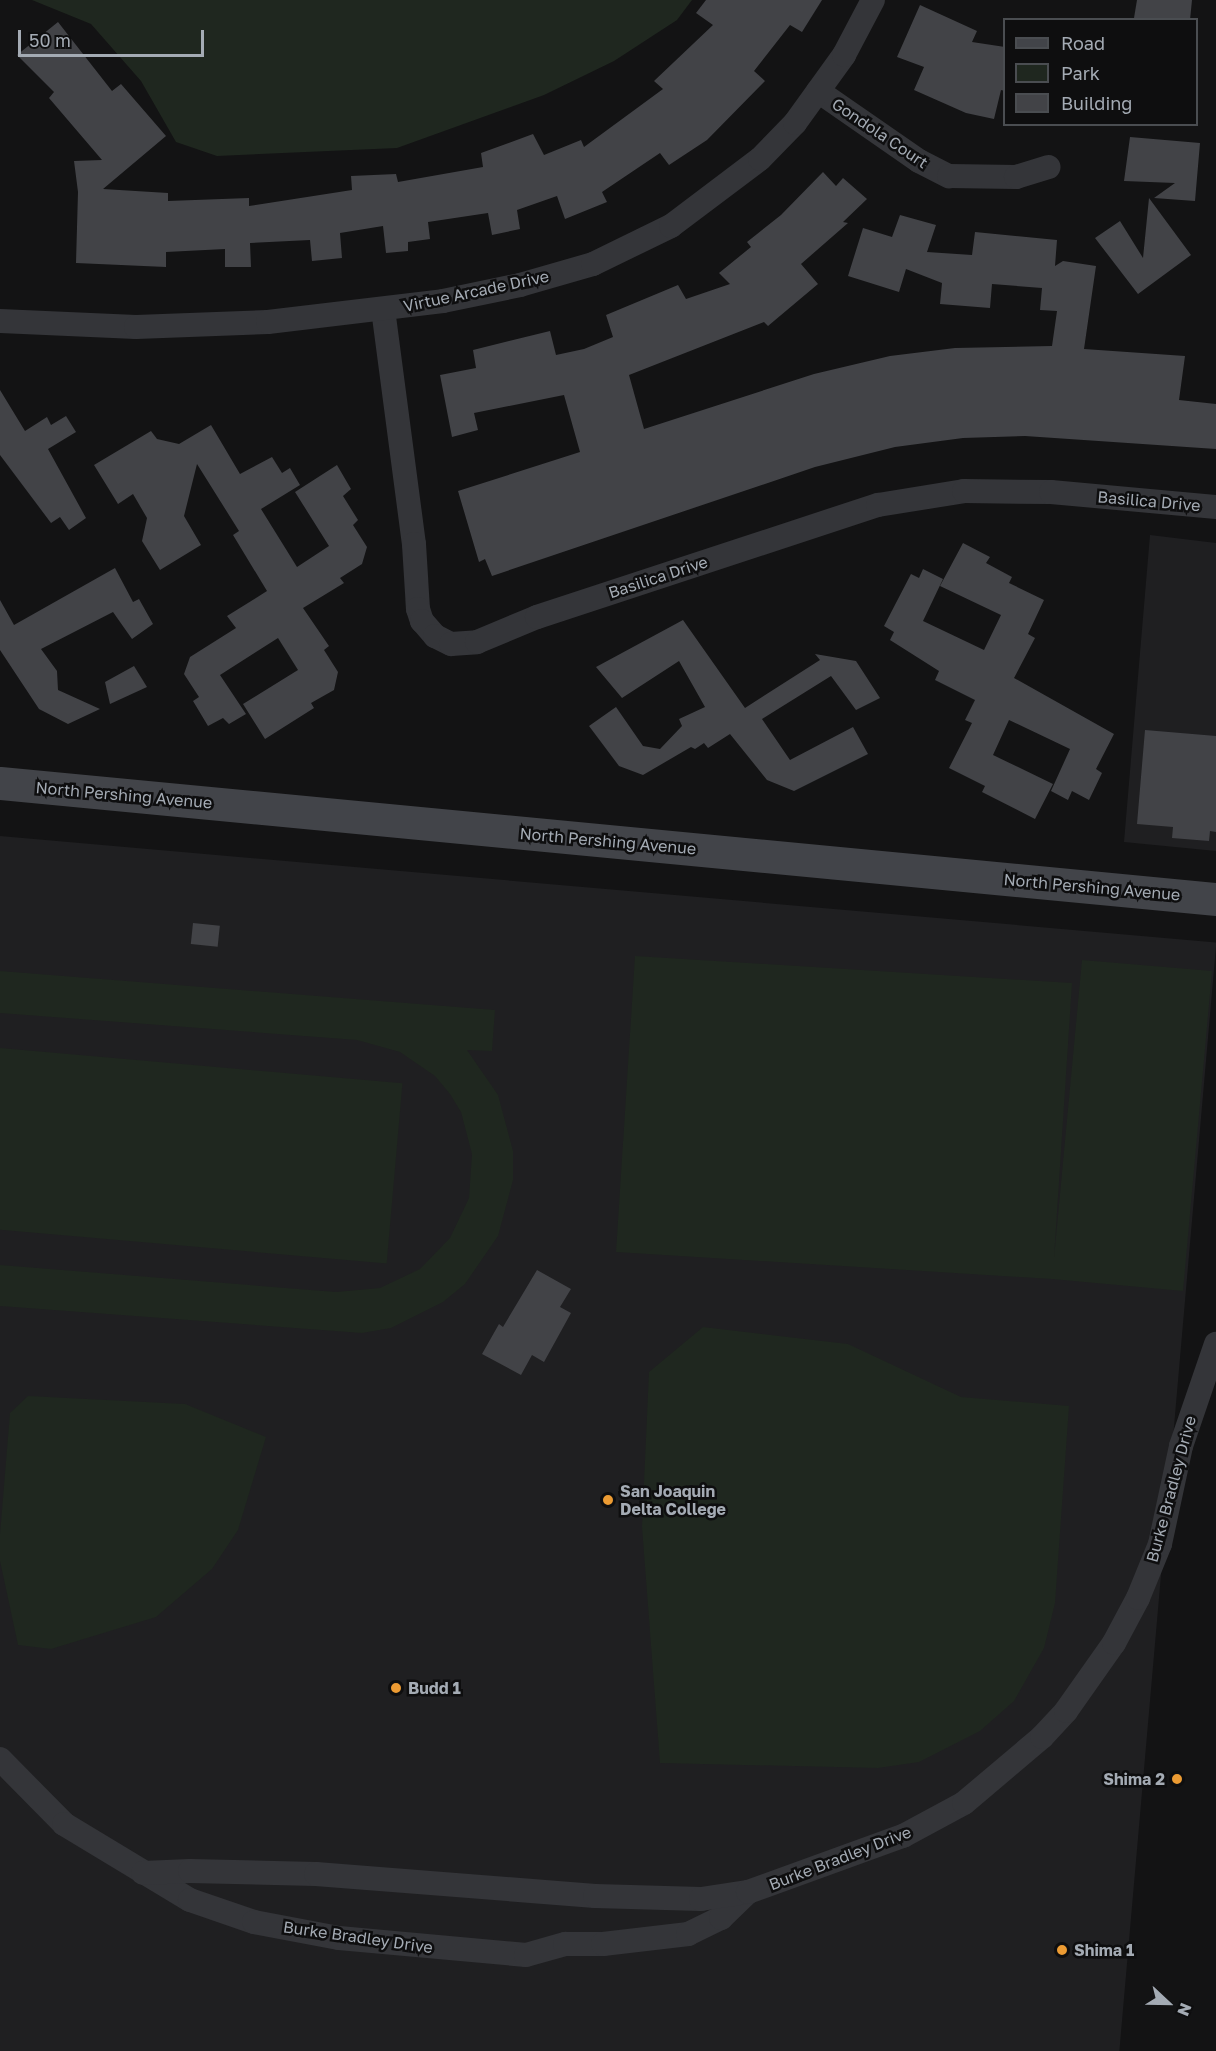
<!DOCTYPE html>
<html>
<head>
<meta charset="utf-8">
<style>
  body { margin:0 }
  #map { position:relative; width:1216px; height:2051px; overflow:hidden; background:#131314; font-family:"Golos Text",sans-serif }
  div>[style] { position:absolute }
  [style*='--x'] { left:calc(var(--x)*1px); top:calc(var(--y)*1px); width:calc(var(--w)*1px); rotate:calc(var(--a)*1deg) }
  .built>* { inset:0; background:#1f1f21; transform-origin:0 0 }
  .green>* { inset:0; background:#1f271f; transform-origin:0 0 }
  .building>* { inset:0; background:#424347; transform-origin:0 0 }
  .minor>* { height:24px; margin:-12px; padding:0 12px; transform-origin:12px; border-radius:12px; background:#343539 }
  .secondary>* { height:33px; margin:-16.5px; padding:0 16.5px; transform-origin:16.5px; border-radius:16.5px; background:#424449 }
  .dots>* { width:16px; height:16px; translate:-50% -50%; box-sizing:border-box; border:3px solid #0e0e0f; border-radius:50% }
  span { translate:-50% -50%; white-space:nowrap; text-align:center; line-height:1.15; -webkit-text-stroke:5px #0e0e0f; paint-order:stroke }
  .street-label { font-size:16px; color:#a4abb4 }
  .poi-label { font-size:16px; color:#a4abb4; font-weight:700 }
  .left { translate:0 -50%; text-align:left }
  .right { translate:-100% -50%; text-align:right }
  .legend { position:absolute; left:1003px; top:18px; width:195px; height:108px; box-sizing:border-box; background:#0e0e0f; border:2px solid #4a4d51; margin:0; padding:8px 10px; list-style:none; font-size:18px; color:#a4abb4 }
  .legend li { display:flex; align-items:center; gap:12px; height:30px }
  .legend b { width:30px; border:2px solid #4a4d51 }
  .north { position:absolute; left:1138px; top:1973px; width:60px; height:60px; -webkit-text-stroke:4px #0e0e0f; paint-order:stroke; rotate:112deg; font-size:16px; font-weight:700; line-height:24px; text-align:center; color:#a4abb4 }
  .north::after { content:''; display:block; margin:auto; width:21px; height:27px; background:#a4abb4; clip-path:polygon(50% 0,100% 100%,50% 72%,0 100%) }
  .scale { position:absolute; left:18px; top:30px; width:186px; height:27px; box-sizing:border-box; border:3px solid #a4abb4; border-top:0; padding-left:8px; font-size:18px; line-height:21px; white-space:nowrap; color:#a4abb4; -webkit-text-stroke:4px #0e0e0f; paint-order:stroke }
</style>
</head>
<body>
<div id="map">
  <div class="built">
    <i style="clip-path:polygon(1150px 535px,1216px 543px,1216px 851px,1124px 842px)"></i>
    <i style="left:0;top:836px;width:1221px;height:1215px;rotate:5deg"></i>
  </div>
  <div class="green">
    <i style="clip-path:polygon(32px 0,692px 0,677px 20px,614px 61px,544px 95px,397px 148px,217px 156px,176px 142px,141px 81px,91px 24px)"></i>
    <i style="clip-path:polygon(635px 956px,1072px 983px,1054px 1258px,1082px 960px,1212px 971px,1183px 1291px,1052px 1279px,616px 1252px)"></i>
    <i style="clip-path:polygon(0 971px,495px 1010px,492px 1051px,467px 1050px,498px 1095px,513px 1151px,513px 1180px,498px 1236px,465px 1284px,443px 1302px,391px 1328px,362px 1333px,0 1306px,0 1265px,336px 1292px,380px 1288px,420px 1269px,450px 1238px,469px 1198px,472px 1154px,461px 1112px,450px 1094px,435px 1076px,400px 1052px,357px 1040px,0 1013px)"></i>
    <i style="left:0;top:1048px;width:404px;height:181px;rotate:5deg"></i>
    <i style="clip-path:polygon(703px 1327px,848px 1344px,961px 1397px,1069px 1406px,1055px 1603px,1044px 1648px,1014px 1701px,980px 1731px,919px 1762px,878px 1768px,660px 1763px,642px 1527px,649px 1372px)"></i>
    <i style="clip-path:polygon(28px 1396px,185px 1404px,266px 1437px,238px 1530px,212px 1569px,156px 1617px,51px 1649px,18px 1645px,0 1561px,0 1534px,10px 1413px)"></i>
  </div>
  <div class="building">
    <i style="clip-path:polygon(706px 0,822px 0,802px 32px,790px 25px,754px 71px,765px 81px,707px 140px,669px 165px,660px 153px,602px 192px,607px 202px,565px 219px,557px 196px,517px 210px,520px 229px,492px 235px,488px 213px,428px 222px,430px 239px,408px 242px,408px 251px,386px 253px,383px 226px,340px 233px,342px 258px,312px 261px,310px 240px,250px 243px,251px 267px,225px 267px,225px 249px,166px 252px,166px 267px,76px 263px,78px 192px,74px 161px,102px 160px,49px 98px,54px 92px,17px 55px,58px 22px,112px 91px,121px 84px,166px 136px,103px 189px,168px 193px,168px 201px,249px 198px,249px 206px,352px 190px,351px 176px,396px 174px,398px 182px,483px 167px,481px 153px,533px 134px,544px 155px,581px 140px,584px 147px,663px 89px,654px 81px,713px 25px,696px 13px)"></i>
    <i style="clip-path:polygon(1137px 0,1192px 0,1190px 20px,1134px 18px)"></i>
    <i style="clip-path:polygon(920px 5px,977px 31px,972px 42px,1005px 47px,1005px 91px,1001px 90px,994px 119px,966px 113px,914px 90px,924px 67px,897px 57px)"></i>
    <i style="clip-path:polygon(1130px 137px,1200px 143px,1195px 201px,1154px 198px,1175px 183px,1124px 181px)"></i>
    <i style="clip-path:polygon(823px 172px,836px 186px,843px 178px,867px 199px,843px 222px,848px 223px,801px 264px,818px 284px,768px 326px,764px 322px,629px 375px,644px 429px,814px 374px,890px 356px,955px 348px,1052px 346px,1057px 311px,1040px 310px,1042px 288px,992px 284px,990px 308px,940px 304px,942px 283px,906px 269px,899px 292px,848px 276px,863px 228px,892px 237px,900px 215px,936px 225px,927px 252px,972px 255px,975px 232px,1057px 240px,1055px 266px,1063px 261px,1096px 266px,1084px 349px,1185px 356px,1179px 400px,1216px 404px,1216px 449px,1025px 436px,963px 438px,895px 447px,815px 467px,492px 576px,485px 559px,479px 562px,458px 491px,580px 452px,564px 395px,474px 413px,478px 430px,452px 437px,440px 375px,476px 368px,473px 350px,550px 331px,556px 355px,584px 349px,613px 337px,606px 315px,678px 285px,686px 299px,730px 284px,719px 273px,751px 247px,747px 242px,781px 215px)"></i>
    <i style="clip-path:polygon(1149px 198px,1191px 255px,1138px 294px,1095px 238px,1120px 221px,1143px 258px)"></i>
    <i style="clip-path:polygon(0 390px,25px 431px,47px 417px,51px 425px,66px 416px,76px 432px,48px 449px,86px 518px,69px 530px,60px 517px,51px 523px,0 455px)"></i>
    <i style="clip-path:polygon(211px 425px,240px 474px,272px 457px,282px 473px,290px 468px,300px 485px,261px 509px,297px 567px,329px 546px,295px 492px,337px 465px,351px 489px,343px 496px,358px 520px,353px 525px,367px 547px,362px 564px,340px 578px,344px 583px,303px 608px,329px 646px,324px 650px,338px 672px,334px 690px,311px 703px,314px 708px,265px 739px,243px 704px,298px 670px,278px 638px,220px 675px,246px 714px,229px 724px,223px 718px,208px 726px,193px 701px,199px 697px,184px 674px,190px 657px,236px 628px,227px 616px,267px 591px,233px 535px,239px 531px,197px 464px,184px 516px,201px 545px,160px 570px,142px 541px,147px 518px,133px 494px,118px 504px,94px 465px,151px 431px,157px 439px,179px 444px)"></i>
    <i style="clip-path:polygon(963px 543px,990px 557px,986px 563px,1012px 577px,1009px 583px,1044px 600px,1028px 634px,1035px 638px,1014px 678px,1114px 734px,1096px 769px,1102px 773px,1089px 800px,1072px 791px,1068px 800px,1051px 791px,1070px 749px,1009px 720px,993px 755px,1053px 784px,1035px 819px,982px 792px,985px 786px,949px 768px,972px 723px,965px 720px,975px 700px,935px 680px,939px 671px,890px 640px,894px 632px,884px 626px,911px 574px,919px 578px,923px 569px,943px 579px,923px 621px,984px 650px,1001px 615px,940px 586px)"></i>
    <i style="clip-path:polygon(115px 568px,133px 602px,139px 599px,153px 624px,132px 639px,113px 612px,41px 649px,57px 671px,58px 690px,100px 709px,68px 724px,39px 709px,0 650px,0 600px,14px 625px)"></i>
    <i style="clip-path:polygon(683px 620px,745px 708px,820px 660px,815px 654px,856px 661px,880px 698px,856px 710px,831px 676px,762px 719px,790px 760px,853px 727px,868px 754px,794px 791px,767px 780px,730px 734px,708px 748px,704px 743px,695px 749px,691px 747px,643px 775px,619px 766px,589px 726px,616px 707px,643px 746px,660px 749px,682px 726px,679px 719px,705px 707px,679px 661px,622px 698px,596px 667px)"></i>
    <i style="clip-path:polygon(134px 666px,147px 687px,110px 704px,105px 682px)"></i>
    <i style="clip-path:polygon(1145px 730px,1216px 736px,1216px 832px,1210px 831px,1209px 841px,1172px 838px,1173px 827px,1137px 824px)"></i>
    <i style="left:193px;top:923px;width:27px;height:21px;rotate:6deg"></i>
    <i style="clip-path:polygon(537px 1270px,571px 1289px,560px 1307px,571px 1313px,544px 1362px,532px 1355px,521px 1375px,482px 1354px,499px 1324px,503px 1327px)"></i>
  </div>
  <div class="minor">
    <i style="--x:818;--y:91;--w:123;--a:34.7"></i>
    <i style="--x:919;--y:161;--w:34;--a:27"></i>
    <i style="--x:949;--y:176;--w:67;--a:0.9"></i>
    <i style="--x:1016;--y:177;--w:34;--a:-17"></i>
    <i style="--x:383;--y:309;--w:237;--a:82.5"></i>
    <i style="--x:414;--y:544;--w:65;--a:86.5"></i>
    <i style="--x:418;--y:609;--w:13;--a:72"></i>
    <i style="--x:422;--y:621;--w:20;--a:49"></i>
    <i style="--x:435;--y:636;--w:18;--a:27"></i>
    <i style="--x:451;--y:644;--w:26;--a:-4"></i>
    <i style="--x:477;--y:642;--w:65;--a:-22.6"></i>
    <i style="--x:537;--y:617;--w:359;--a:-18.2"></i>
    <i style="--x:878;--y:505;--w:87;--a:-9.2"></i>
    <i style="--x:964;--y:491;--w:87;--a:0.7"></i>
    <i style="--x:1051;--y:492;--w:166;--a:5.2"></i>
    <i style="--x:0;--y:321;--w:136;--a:2.5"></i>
    <i style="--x:136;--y:327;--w:132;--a:-2.2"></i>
    <i style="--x:268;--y:322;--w:176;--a:-6.8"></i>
    <i style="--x:443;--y:301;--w:79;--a:-11.7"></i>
    <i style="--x:520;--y:285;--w:76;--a:-16"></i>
    <i style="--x:593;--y:264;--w:87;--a:-26"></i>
    <i style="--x:671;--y:226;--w:111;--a:-37"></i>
    <i style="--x:760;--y:159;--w:50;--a:-45.8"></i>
    <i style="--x:795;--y:123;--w:84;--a:-54.2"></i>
    <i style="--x:844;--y:55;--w:62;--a:-62.2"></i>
    <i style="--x:0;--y:1759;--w:91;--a:45.4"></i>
    <i style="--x:64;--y:1824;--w:147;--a:31.1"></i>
    <i style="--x:190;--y:1900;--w:68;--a:19"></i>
    <i style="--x:254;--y:1922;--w:86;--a:10.7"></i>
    <i style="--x:339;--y:1938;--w:188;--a:5.2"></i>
    <i style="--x:526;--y:1955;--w:41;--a:-15.8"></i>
    <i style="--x:565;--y:1944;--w:38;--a:0"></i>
    <i style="--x:603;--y:1944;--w:86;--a:-6.7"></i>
    <i style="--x:688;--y:1934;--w:37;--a:-26"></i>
    <i style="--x:721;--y:1918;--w:37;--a:-44"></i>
    <i style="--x:143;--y:1873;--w:47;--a:-2.4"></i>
    <i style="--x:190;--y:1871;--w:126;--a:1.4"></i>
    <i style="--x:316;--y:1874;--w:280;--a:4.5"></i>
    <i style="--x:595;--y:1896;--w:106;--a:1.6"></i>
    <i style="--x:701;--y:1899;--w:48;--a:-8.5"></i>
    <i style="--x:748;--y:1892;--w:165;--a:-19.9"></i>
    <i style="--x:903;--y:1836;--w:69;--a:-28.4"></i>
    <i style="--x:964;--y:1803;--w:102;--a:-40.2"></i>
    <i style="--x:1042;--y:1737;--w:35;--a:-47"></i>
    <i style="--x:1066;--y:1711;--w:83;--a:-54.8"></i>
    <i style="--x:1114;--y:1643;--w:51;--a:-61.9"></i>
    <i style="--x:1138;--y:1598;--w:58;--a:-67.8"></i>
    <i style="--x:1160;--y:1544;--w:100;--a:-77.9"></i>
    <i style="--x:1181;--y:1446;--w:108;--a:-71.1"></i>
  </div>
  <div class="secondary">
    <i style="--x:0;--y:783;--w:1222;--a:5.45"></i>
  </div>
  <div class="dots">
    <i style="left:608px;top:1500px;background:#ec9b33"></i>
    <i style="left:396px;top:1688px;background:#ec9b33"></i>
    <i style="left:1177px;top:1779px;background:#ec9b33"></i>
    <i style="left:1062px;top:1950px;background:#ec9b33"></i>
  </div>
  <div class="street-label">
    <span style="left:880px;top:133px;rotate:34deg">Gondola Court</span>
    <span style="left:476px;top:291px;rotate:-12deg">Virtue Arcade Drive</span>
    <span style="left:1149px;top:501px;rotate:5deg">Basilica Drive</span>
    <span style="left:658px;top:577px;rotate:-18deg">Basilica Drive</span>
    <span style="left:124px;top:795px;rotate:5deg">North Pershing Avenue</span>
    <span style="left:608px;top:841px;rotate:5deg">North Pershing Avenue</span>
    <span style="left:1092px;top:887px;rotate:5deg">North Pershing Avenue</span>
    <span style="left:1171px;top:1489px;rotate:-75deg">Burke Bradley Drive</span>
    <span style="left:840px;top:1858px;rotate:-21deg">Burke Bradley Drive</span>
    <span style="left:358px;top:1937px;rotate:8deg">Burke Bradley Drive</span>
  </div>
  <div class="poi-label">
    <span class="left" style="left:620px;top:1500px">San Joaquin<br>Delta College</span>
    <span class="left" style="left:408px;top:1688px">Budd 1</span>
    <span class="right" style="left:1165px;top:1779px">Shima 2</span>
    <span class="left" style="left:1074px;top:1950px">Shima 1</span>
  </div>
  <ul class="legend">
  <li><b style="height:8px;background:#424449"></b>Road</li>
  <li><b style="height:16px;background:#1f271f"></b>Park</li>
  <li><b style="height:16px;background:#424347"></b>Building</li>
  </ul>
  <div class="north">N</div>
  <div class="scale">50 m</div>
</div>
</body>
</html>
